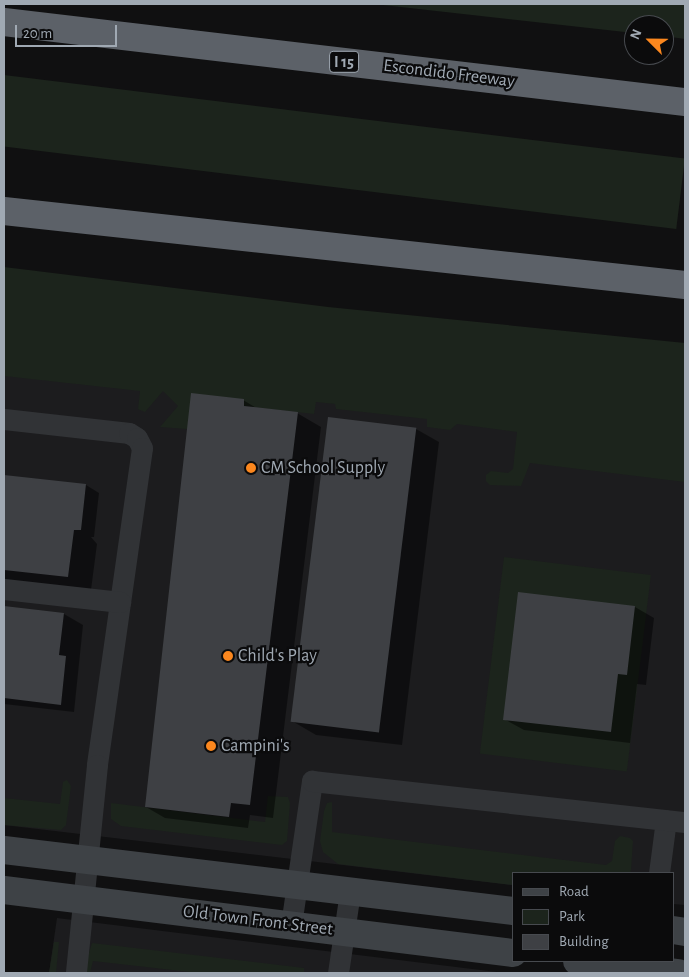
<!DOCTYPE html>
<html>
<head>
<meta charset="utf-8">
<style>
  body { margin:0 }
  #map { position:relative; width:689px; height:977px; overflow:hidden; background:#101011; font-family:"Alegreya Sans",sans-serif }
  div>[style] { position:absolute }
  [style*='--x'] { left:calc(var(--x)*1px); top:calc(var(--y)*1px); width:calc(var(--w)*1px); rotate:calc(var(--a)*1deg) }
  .built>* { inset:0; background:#1c1c1e }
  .green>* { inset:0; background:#1c241c; transform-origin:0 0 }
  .shadow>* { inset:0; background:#0007 }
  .building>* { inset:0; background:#3e4044; transform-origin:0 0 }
  .service>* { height:21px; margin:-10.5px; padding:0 10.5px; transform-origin:10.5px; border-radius:10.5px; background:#313336 }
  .secondary>* { height:28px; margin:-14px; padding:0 14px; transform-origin:14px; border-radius:14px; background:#3e4246 }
  .motorway>* { height:28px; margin:-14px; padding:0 14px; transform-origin:14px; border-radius:14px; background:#5c6168 }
  .dots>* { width:14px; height:14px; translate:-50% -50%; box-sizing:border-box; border:2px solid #0b0b0c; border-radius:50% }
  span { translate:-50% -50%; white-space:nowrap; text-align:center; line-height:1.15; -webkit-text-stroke:4.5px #0b0b0c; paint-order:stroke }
  .shield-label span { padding:1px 4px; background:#0b0b0c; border:1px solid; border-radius:4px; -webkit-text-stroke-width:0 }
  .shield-label { font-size:16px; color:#a0a9b3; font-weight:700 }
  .street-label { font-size:18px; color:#a0a9b3 }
  .poi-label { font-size:18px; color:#a0a9b3 }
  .left { translate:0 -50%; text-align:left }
  .frame { position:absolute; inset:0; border:5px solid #a0a9b3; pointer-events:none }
  .legend { position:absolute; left:512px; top:872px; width:162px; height:90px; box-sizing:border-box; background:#0b0b0c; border:1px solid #474a4f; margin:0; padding:6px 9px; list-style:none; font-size:15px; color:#a0a9b3 }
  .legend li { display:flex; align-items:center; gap:10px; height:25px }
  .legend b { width:25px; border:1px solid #474a4f }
  .north { position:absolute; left:624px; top:15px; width:50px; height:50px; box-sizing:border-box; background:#0b0b0c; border:1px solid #474a4f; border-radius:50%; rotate:293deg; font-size:14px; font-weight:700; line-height:20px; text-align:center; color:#a0a9b3 }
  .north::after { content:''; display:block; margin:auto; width:18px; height:22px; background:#fb871e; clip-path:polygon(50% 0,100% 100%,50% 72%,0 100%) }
  .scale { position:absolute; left:15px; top:25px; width:102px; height:22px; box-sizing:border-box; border:2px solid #a0a9b3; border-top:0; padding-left:6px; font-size:15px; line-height:18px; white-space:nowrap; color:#a0a9b3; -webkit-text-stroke:4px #0b0b0c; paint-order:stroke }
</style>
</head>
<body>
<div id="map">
  <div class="built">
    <i style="clip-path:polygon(4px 368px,685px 441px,685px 905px,673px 904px,673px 873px,513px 873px,513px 885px,4px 825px)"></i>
    <i style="clip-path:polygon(57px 918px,505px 973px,49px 973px)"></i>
  </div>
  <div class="green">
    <i style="clip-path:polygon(374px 4px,685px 4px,685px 39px,664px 36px,664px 25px,634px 25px,634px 33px)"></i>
    <i style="left:4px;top:75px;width:686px;height:71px;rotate:7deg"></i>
    <i style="clip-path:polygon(4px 267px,328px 307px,685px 343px,685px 482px,530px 463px,521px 486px,490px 485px,486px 481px,486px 475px,491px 471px,508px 473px,513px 469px,517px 432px,457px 424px,450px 430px,427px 427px,427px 419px,336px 409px,335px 404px,316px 402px,314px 414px,244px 406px,187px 429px,160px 427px,178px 406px,163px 391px,145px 412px,138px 409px,140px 391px,4px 376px)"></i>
    <i style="left:504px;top:557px;width:148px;height:198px;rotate:7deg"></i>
    <i style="clip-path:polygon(67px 780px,71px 786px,66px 825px,61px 830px,4px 825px,4px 798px,60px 804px,63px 782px)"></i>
    <i style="clip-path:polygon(268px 796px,288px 797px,290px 803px,287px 841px,282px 845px,121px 826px,111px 819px,111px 803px,265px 822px)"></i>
    <i style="clip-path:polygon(332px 802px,332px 832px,606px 865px,612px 861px,615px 841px,620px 836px,630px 838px,633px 841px,631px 870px,630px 873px,513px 873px,513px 885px,338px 864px,323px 852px,320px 841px,324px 811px,327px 803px)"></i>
    <i style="clip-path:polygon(54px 942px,59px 942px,56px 973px,49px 973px)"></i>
    <i style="clip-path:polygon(92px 943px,304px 968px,304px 973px,199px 973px,93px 961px,90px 973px,83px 973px)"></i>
  </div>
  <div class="shadow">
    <i style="clip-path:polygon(243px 400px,258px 409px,297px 413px,321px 427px,273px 818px,250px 815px,248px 828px,165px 818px,146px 807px)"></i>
    <i style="clip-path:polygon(416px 429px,439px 442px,402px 745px,316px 735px,292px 721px)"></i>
    <i style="clip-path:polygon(4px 476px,86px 485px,99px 493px,94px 537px,91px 537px,97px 544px,91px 590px,4px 580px)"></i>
    <i style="clip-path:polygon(4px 607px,64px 614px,83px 625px,74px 712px,4px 704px)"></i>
    <i style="clip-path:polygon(635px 607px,654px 618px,646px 685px,637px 684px,630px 743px,524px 730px,504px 719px)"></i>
  </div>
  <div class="building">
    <i style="clip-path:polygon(191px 393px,244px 399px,244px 406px,298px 412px,250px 805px,231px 803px,229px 817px,145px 807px)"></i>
    <i style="left:328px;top:417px;width:89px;height:307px;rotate:7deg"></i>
    <i style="clip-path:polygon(4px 475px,86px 484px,81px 530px,74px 530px,68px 577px,4px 570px)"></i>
    <i style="clip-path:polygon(518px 592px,635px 606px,627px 675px,618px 674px,611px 732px,503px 720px)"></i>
    <i style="clip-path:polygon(4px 606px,64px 613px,59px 655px,66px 656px,61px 705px,4px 698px)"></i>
  </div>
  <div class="service">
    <i style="--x:4;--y:419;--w:126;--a:6.4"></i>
    <i style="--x:129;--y:433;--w:9;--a:32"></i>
    <i style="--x:137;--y:438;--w:11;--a:63"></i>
    <i style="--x:142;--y:448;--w:320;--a:98.1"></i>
    <i style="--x:97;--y:765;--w:209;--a:95.8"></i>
    <i style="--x:4;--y:589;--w:117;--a:6.4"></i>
    <i style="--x:659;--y:873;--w:53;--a:-82.5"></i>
    <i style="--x:291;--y:925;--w:146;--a:-81.7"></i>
    <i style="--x:312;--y:781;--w:375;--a:6.3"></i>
    <i style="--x:338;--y:973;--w:82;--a:-81.6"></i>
  </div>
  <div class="secondary">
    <i style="--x:4;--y:850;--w:513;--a:6.83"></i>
    <i style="--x:4;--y:890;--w:513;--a:7.06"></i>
    <i style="--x:673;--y:930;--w:12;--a:9"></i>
    <i style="--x:577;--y:961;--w:102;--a:6.8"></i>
  </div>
  <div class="motorway">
    <i style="--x:4;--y:22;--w:686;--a:6.7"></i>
    <i style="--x:4;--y:211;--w:685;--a:6.2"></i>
  </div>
  <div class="dots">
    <i style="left:251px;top:468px;background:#fb871e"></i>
    <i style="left:228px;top:656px;background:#fb871e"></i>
    <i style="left:211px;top:746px;background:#fb871e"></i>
  </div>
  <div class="shield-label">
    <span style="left:344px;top:62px">I 15</span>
  </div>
  <div class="street-label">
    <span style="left:449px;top:74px;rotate:7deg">Escondido Freeway</span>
    <span style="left:258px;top:921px;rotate:7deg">Old Town Front Street</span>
  </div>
  <div class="poi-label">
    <span class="left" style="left:261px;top:468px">CM School Supply</span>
    <span class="left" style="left:238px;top:656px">Child's Play</span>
    <span class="left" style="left:221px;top:746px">Campini's</span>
  </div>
  <div class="frame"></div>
  <ul class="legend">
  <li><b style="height:6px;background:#3e4246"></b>Road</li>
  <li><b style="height:14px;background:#1c241c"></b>Park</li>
  <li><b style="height:14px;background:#3e4044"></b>Building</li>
  </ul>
  <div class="north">N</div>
  <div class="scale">20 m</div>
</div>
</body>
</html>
